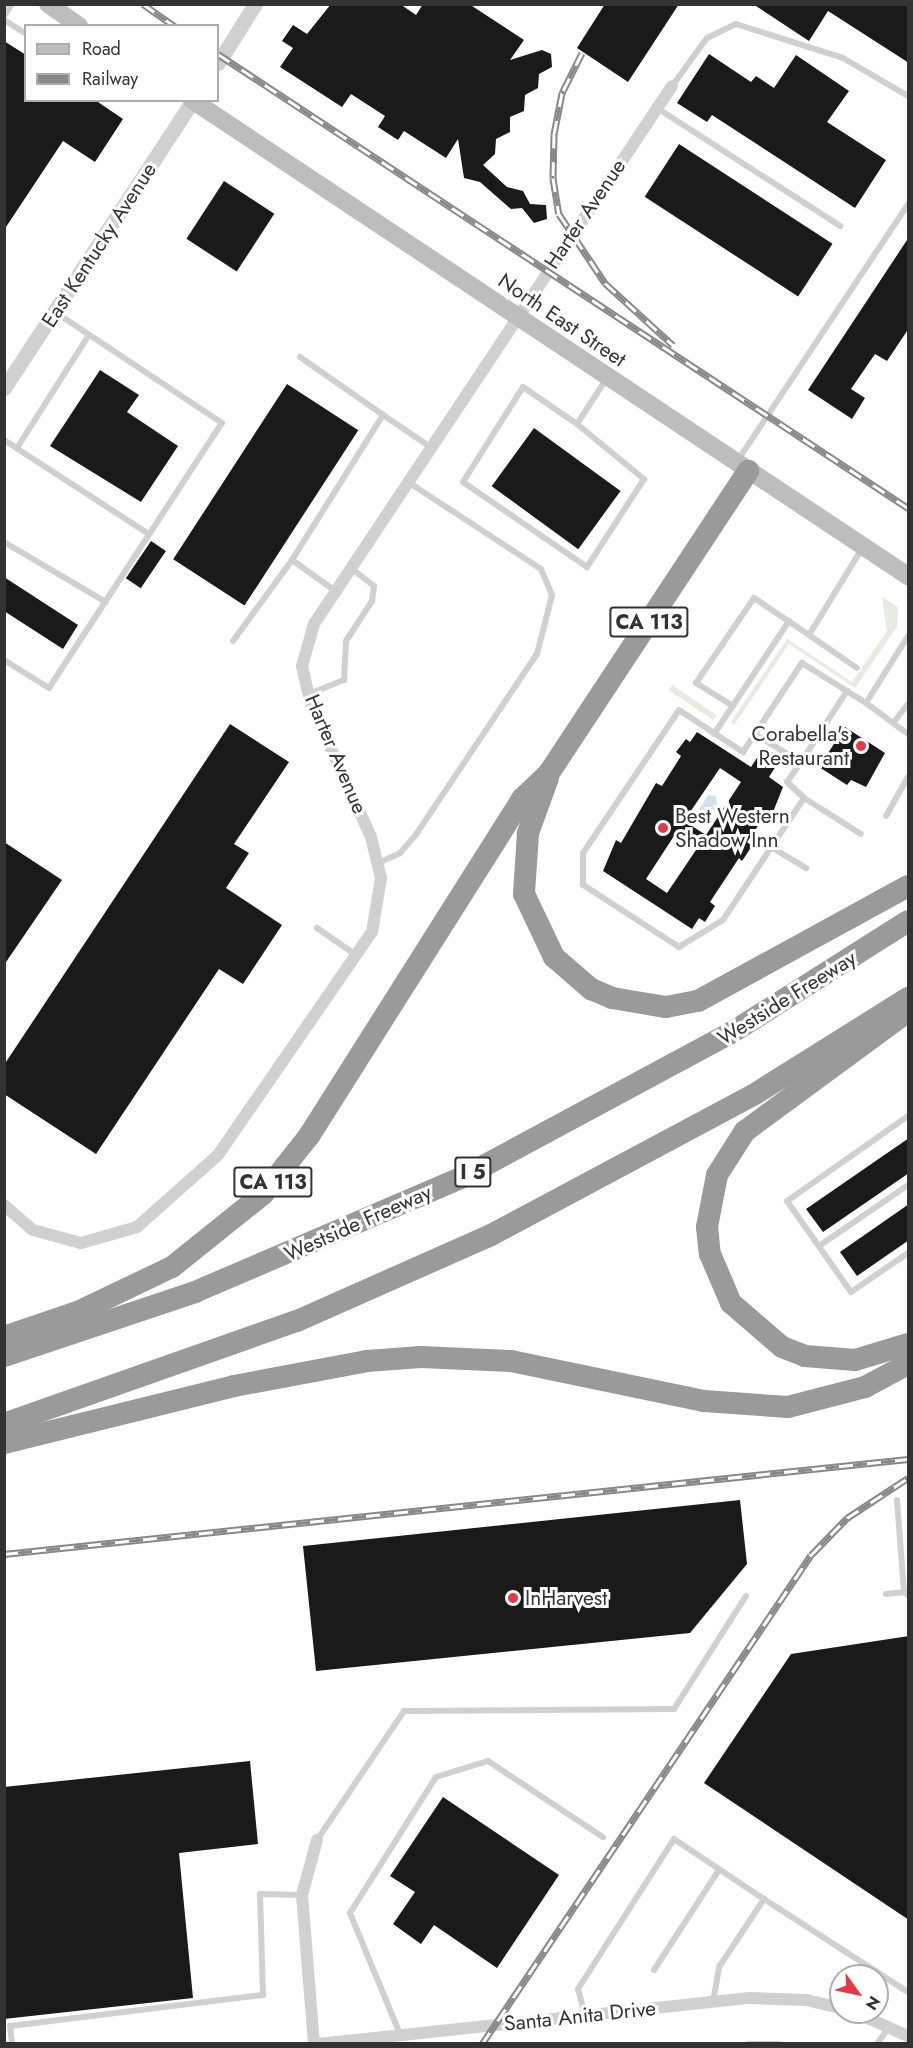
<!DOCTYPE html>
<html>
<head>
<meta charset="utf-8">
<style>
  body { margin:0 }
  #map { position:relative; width:913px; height:2048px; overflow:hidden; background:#fff; font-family:Jost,sans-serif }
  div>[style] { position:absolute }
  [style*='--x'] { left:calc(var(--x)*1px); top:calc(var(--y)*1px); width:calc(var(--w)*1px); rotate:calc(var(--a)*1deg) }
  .green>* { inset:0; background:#e6ecdf; transform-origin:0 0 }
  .water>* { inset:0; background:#cfe2ee }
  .building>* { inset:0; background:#1a1a1a; transform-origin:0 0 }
  .service>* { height:6px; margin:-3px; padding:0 3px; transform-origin:3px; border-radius:3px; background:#d0d0d0 }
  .minor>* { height:12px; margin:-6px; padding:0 6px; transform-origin:6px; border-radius:6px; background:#d0d0d0 }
  .tertiary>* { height:15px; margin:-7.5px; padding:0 7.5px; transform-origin:7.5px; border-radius:7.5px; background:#d0d0d0 }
  .secondary>* { height:18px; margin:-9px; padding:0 9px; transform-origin:9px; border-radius:9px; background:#bdbdbd }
  .motorway>* { height:22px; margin:-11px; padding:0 11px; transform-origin:11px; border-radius:11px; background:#9a9a9a }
  .rail>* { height:7px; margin-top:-3.5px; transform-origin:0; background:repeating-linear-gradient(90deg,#fff 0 14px,#888 0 28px); box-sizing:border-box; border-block:2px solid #888 }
  .dots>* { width:16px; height:16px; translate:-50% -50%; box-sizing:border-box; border:3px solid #fff; border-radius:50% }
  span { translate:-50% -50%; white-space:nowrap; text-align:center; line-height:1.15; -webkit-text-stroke:6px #fff; paint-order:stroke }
  .shield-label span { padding:2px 4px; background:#fff; border:2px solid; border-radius:4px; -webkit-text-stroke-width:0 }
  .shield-label { font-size:20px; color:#333; font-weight:700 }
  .street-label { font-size:21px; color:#333 }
  .poi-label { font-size:21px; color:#333 }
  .right { translate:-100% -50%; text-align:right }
  .left { translate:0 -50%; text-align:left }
  .frame { position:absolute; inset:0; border:6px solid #333; pointer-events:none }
  .legend { position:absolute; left:24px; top:24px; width:195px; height:78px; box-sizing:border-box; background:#fff; border:2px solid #adadad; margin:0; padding:8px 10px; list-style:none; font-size:18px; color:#333 }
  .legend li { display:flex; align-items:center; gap:12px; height:30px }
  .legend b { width:30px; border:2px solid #adadad }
  .north { position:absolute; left:829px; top:1964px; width:60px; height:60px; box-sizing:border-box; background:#fff; border:2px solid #adadad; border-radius:50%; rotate:123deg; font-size:16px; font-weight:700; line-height:24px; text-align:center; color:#333 }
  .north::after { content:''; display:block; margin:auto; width:21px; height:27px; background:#e63946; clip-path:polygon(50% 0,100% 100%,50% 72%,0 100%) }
</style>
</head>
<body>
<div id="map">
  <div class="green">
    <i style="clip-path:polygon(882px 597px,898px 607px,897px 627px,855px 688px,789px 644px,734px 725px,731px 722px,787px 639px,852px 682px,887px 631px)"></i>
    <i style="left:672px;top:685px;width:54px;height:6px;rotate:34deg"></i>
  </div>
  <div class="water">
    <i style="clip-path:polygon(708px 795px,716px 796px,717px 808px,701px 819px,700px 808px)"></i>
  </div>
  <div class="building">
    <i style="clip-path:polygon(331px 4px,400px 4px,416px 15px,423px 4px,469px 4px,524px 40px,510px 60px,542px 50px,551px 54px,552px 67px,539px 74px,538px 88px,525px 95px,524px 111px,510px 117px,510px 132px,496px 139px,495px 154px,483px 165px,507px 187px,523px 191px,530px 204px,546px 205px,547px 219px,534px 223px,522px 208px,511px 209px,480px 182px,464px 178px,458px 139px,446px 158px,404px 131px,398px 140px,378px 127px,385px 116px,351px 94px,342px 107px,280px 67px,293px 48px,282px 41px,293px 25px,307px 34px)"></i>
    <i style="clip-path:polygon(605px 4px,679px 4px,628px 82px,577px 48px)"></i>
    <i style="clip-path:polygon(753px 4px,909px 4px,909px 63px,828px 11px,809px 41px)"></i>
    <i style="clip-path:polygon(4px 41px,26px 55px,26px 100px,95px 100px,123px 119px,95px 162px,63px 141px,4px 230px)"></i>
    <i style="clip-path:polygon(709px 54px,751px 82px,756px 76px,774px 88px,796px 55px,849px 91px,827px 122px,886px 160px,855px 208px,712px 115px,707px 122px,677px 103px)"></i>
    <i style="left:679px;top:144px;width:183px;height:63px;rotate:33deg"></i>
    <i style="left:224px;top:181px;width:60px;height:69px;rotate:33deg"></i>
    <i style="clip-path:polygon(909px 237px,909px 328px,887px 361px,875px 354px,851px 389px,865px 398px,852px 419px,808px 390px)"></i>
    <i style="clip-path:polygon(100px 370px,139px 395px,127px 412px,178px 446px,141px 502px,50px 446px)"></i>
    <i style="left:287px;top:384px;width:85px;height:209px;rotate:33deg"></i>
    <i style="left:534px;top:428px;width:107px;height:72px;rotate:36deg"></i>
    <i style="left:151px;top:541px;width:18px;height:45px;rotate:34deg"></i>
    <i style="clip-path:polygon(4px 577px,78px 625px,63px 649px,4px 611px)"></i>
    <i style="clip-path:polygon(230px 724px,289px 762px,234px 844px,249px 853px,226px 888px,282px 925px,243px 984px,219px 969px,96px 1154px,4px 1094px,4px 1065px)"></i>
    <i style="clip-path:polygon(845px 727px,885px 753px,866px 787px,851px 780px,847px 785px,819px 767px)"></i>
    <i style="clip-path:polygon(evenodd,697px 732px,751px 767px,764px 747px,781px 758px,769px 777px,783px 787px,771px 817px,766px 814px,747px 842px,752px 846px,742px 861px,739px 858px,710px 902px,715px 906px,705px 922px,699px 918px,692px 929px,603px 871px,616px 840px,621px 843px,656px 783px,662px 786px,681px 756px,676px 752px,686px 739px,690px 742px,697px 732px,720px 768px,741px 782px,706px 835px,684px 821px,720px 768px,697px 732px,674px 836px,696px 850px,667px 893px,646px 879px,674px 836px)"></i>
    <i style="clip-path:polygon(4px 842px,62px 880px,4px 965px)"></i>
    <i style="clip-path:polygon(909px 1138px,909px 1173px,823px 1232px,806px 1209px)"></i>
    <i style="clip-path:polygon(909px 1204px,909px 1240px,857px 1276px,840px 1252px)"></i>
    <i style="clip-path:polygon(740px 1500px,747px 1564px,690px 1633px,316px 1671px,303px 1546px)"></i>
    <i style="clip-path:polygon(909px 1636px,909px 1920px,704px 1783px,791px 1654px)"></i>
    <i style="clip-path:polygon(250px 1761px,258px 1844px,179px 1853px,193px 1998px,4px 2019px,4px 1787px)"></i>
    <i style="clip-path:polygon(443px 1797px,559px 1875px,497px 1968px,434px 1925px,421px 1944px,393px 1924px,415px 1892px,390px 1876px)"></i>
  </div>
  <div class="service">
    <i style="--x:4;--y:16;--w:14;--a:-56"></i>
    <i style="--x:4;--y:20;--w:26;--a:32"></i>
    <i style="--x:672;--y:86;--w:59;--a:-53.9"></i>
    <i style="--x:707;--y:38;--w:32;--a:-26"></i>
    <i style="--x:736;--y:24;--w:112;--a:17.6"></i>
    <i style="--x:843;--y:58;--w:75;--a:30.3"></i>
    <i style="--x:657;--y:108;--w:218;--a:32.8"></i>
    <i style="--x:300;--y:357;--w:101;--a:34.9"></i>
    <i style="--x:577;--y:424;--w:87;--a:39.4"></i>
    <i style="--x:644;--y:479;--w:105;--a:122.9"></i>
    <i style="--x:587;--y:567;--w:150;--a:-145.6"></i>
    <i style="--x:463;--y:482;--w:112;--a:-57.7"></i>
    <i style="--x:523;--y:387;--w:65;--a:34.4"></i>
    <i style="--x:577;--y:424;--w:55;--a:-56.9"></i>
    <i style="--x:4;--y:440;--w:173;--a:33"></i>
    <i style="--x:17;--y:448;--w:134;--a:-57.5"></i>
    <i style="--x:738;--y:460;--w:307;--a:-56.4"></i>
    <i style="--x:4;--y:542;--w:118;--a:30.5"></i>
    <i style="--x:334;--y:590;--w:52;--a:-144.5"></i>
    <i style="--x:292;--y:560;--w:171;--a:-57.9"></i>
    <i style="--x:383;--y:415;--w:55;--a:34"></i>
    <i style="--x:809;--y:635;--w:58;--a:34.5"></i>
    <i style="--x:233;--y:641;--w:100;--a:-53.9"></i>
    <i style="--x:4;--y:660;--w:53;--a:31.9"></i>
    <i style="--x:49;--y:688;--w:316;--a:-56.9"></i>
    <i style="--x:222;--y:423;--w:201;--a:-146.4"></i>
    <i style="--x:309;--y:694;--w:38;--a:-22"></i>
    <i style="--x:344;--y:680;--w:39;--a:-87"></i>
    <i style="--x:346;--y:641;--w:48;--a:-57"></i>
    <i style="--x:372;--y:601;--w:15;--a:-82"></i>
    <i style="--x:374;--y:586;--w:31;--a:-142"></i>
    <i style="--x:866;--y:703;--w:52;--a:36.4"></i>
    <i style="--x:733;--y:706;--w:44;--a:-148.1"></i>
    <i style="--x:696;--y:683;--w:103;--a:-55.7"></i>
    <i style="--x:754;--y:598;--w:66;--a:33.9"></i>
    <i style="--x:809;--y:635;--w:103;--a:-58.5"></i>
    <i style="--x:893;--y:723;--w:24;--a:-52"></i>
    <i style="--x:714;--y:734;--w:136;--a:-56.4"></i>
    <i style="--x:756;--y:735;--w:52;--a:31"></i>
    <i style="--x:801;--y:762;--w:24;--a:125"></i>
    <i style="--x:787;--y:782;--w:23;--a:43"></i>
    <i style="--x:804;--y:798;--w:146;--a:123.6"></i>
    <i style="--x:723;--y:920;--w:52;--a:148.5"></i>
    <i style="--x:679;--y:947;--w:114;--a:-147.1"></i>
    <i style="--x:583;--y:885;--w:32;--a:-90"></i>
    <i style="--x:583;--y:853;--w:172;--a:-56.1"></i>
    <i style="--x:679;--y:710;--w:77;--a:33.3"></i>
    <i style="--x:743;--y:752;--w:107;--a:-56.5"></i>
    <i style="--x:802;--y:663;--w:75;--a:32"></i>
    <i style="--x:866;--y:703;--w:79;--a:-57.9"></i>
    <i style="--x:801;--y:762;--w:85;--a:-57.1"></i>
    <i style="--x:804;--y:798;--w:67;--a:32.3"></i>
    <i style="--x:886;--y:816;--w:45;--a:-60.6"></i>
    <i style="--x:771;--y:847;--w:41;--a:31"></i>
    <i style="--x:378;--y:863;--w:24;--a:-24"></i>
    <i style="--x:400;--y:853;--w:23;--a:-49"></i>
    <i style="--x:415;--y:836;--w:219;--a:-56.2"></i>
    <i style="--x:537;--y:654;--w:61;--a:-75.7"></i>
    <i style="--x:552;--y:595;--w:28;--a:-113"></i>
    <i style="--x:541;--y:569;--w:159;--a:-146.8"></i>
    <i style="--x:317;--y:928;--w:47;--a:34.7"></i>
    <i style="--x:908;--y:1116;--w:148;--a:144.9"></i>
    <i style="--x:787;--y:1201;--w:111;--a:54.9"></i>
    <i style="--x:851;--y:1292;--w:69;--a:-34.4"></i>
    <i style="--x:819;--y:1246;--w:108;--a:-34.4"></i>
    <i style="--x:897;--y:1500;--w:92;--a:85.6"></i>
    <i style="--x:904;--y:1592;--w:5;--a:37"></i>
    <i style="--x:886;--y:1594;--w:19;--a:-6"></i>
    <i style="--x:317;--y:1840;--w:156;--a:-56"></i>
    <i style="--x:404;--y:1711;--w:270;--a:-0.4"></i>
    <i style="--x:674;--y:1709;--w:134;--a:-57.5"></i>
    <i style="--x:654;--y:1970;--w:119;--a:-57"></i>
    <i style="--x:713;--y:2002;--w:36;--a:-80"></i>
    <i style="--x:719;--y:1967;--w:82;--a:-56.5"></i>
    <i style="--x:764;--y:1899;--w:171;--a:32.9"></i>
    <i style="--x:585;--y:2015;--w:27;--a:-105"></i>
    <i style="--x:578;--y:1989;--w:178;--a:-57.4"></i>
    <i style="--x:674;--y:1839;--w:108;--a:33.7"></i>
    <i style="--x:400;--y:2034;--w:131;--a:-112.5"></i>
    <i style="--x:350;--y:1913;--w:161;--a:-57.7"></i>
    <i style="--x:436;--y:1777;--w:54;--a:-17.1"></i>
    <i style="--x:488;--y:1761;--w:138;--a:33.5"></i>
    <i style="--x:12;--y:2044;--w:18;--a:-96"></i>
    <i style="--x:10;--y:2026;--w:255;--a:-7"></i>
    <i style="--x:263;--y:1995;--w:101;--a:-91.7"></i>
    <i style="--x:260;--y:1894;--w:42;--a:1.4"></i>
    <i style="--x:748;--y:2044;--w:31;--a:0"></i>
    <i style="--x:877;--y:2044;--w:21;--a:-55"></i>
  </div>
  <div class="minor">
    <i style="--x:4;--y:1205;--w:38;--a:41"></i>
    <i style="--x:33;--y:1230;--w:50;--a:15.2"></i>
    <i style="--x:81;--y:1243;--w:58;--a:-15.9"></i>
    <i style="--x:137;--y:1227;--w:108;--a:-41.6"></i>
    <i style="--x:218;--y:1155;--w:271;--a:-55.4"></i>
    <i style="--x:372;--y:932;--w:55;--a:-80.5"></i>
    <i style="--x:381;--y:878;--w:42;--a:-103.7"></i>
    <i style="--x:371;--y:837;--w:145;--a:-114.4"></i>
    <i style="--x:311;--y:705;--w:40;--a:-103"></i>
    <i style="--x:302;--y:666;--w:44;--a:-74.1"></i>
    <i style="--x:314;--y:624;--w:646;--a:-56.36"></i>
    <i style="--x:854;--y:2012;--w:59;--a:24"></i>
    <i style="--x:314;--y:2044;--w:149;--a:-94.6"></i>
    <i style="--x:302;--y:1895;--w:57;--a:-74.7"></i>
    <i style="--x:318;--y:2044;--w:434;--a:-6.1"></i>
    <i style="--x:750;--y:1998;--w:56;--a:2"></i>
    <i style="--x:806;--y:2000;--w:36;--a:13"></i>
  </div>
  <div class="tertiary">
    <i style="--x:218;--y:63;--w:70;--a:-57.9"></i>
    <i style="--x:4;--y:388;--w:344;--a:-56.7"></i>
  </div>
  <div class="secondary">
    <i style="--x:48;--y:4;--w:38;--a:35"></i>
    <i style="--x:192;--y:100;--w:860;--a:33.62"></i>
  </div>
  <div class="motorway">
    <i style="--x:548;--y:778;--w:59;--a:110"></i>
    <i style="--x:528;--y:833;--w:61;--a:93.8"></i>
    <i style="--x:524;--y:894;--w:70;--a:64.5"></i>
    <i style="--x:554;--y:957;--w:49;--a:40.9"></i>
    <i style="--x:591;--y:989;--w:23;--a:23"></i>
    <i style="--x:612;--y:998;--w:55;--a:9.5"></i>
    <i style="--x:666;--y:1007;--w:33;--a:-11"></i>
    <i style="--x:698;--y:1001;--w:239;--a:-28.7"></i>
    <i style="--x:899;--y:1018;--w:191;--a:143.7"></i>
    <i style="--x:745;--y:1131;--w:52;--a:122.5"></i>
    <i style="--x:717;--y:1175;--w:53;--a:100.9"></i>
    <i style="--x:707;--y:1227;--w:27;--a:84"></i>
    <i style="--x:710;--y:1254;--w:53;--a:66.8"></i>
    <i style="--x:731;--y:1303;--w:67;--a:40.8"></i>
    <i style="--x:782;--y:1347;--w:25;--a:21"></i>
    <i style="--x:805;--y:1356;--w:50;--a:4.6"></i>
    <i style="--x:855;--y:1360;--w:55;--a:-16.8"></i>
    <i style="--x:4;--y:1337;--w:80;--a:-18.9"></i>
    <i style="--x:80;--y:1311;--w:102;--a:-25.6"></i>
    <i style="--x:172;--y:1267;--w:117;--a:-38.7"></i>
    <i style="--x:263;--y:1194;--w:74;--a:-51.6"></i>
    <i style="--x:309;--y:1136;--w:399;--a:-57.7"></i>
    <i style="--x:522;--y:799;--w:37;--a:-44"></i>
    <i style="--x:549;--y:773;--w:362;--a:-56.6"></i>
    <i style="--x:4;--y:1356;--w:201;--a:-18.5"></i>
    <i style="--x:195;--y:1292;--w:294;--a:-23.2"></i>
    <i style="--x:465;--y:1176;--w:302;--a:-28.3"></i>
    <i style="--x:731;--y:1033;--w:209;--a:-32.3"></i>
    <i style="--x:4;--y:1424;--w:311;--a:-19.4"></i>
    <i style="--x:297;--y:1321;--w:212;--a:-23.9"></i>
    <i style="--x:491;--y:1235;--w:299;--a:-28.1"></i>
    <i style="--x:755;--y:1094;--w:181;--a:-32.1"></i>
    <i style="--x:4;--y:1443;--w:237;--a:-13.9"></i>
    <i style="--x:234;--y:1386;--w:135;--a:-10.6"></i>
    <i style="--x:367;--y:1361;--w:54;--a:-4.2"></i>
    <i style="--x:421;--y:1357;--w:90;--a:2.5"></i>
    <i style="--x:511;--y:1361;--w:197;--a:11.7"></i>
    <i style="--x:704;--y:1401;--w:84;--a:4.1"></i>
    <i style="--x:788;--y:1407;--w:80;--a:-14.6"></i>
    <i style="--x:865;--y:1387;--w:49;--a:-28.1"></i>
  </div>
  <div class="rail">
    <i style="--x:143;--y:4;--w:39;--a:35"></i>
    <i style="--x:582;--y:53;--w:45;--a:116.6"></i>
    <i style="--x:562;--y:93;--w:42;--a:101"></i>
    <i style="--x:554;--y:134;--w:44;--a:91.3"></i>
    <i style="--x:553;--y:178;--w:36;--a:81"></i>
    <i style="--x:559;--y:214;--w:83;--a:56.3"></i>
    <i style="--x:605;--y:283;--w:92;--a:42.4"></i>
    <i style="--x:218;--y:54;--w:826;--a:33.34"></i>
    <i style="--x:4;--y:1554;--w:909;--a:-6"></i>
    <i style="--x:482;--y:2044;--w:589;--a:-56.07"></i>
    <i style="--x:811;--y:1555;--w:52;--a:-45.8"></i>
    <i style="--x:847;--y:1518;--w:73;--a:-33.3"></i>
  </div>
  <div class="dots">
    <i style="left:861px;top:746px;background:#e63946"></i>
    <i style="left:663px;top:828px;background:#e63946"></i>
    <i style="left:513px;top:1598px;background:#e63946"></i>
  </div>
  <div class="shield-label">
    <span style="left:649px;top:622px">CA 113</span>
    <span style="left:473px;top:1172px">I 5</span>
    <span style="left:273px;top:1182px">CA 113</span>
  </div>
  <div class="street-label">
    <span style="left:585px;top:214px;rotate:-56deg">Harter Avenue</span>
    <span style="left:99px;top:245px;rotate:-57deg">East Kentucky Avenue</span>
    <span style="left:562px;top:320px;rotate:34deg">North East Street</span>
    <span style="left:336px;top:754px;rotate:67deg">Harter Avenue</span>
    <span style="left:787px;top:998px;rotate:-32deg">Westside Freeway</span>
    <span style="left:358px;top:1223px;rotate:-24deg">Westside Freeway</span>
    <span style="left:580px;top:2016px;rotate:-6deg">Santa Anita Drive</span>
  </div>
  <div class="poi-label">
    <span class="right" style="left:849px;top:746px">Corabella's<br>Restaurant</span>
    <span class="left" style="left:675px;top:828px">Best Western<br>Shadow Inn</span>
    <span class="left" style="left:525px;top:1598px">InHarvest</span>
  </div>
  <div class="frame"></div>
  <ul class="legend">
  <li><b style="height:8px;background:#bdbdbd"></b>Road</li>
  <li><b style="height:8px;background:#888"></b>Railway</li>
  </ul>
  <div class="north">N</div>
</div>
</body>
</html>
